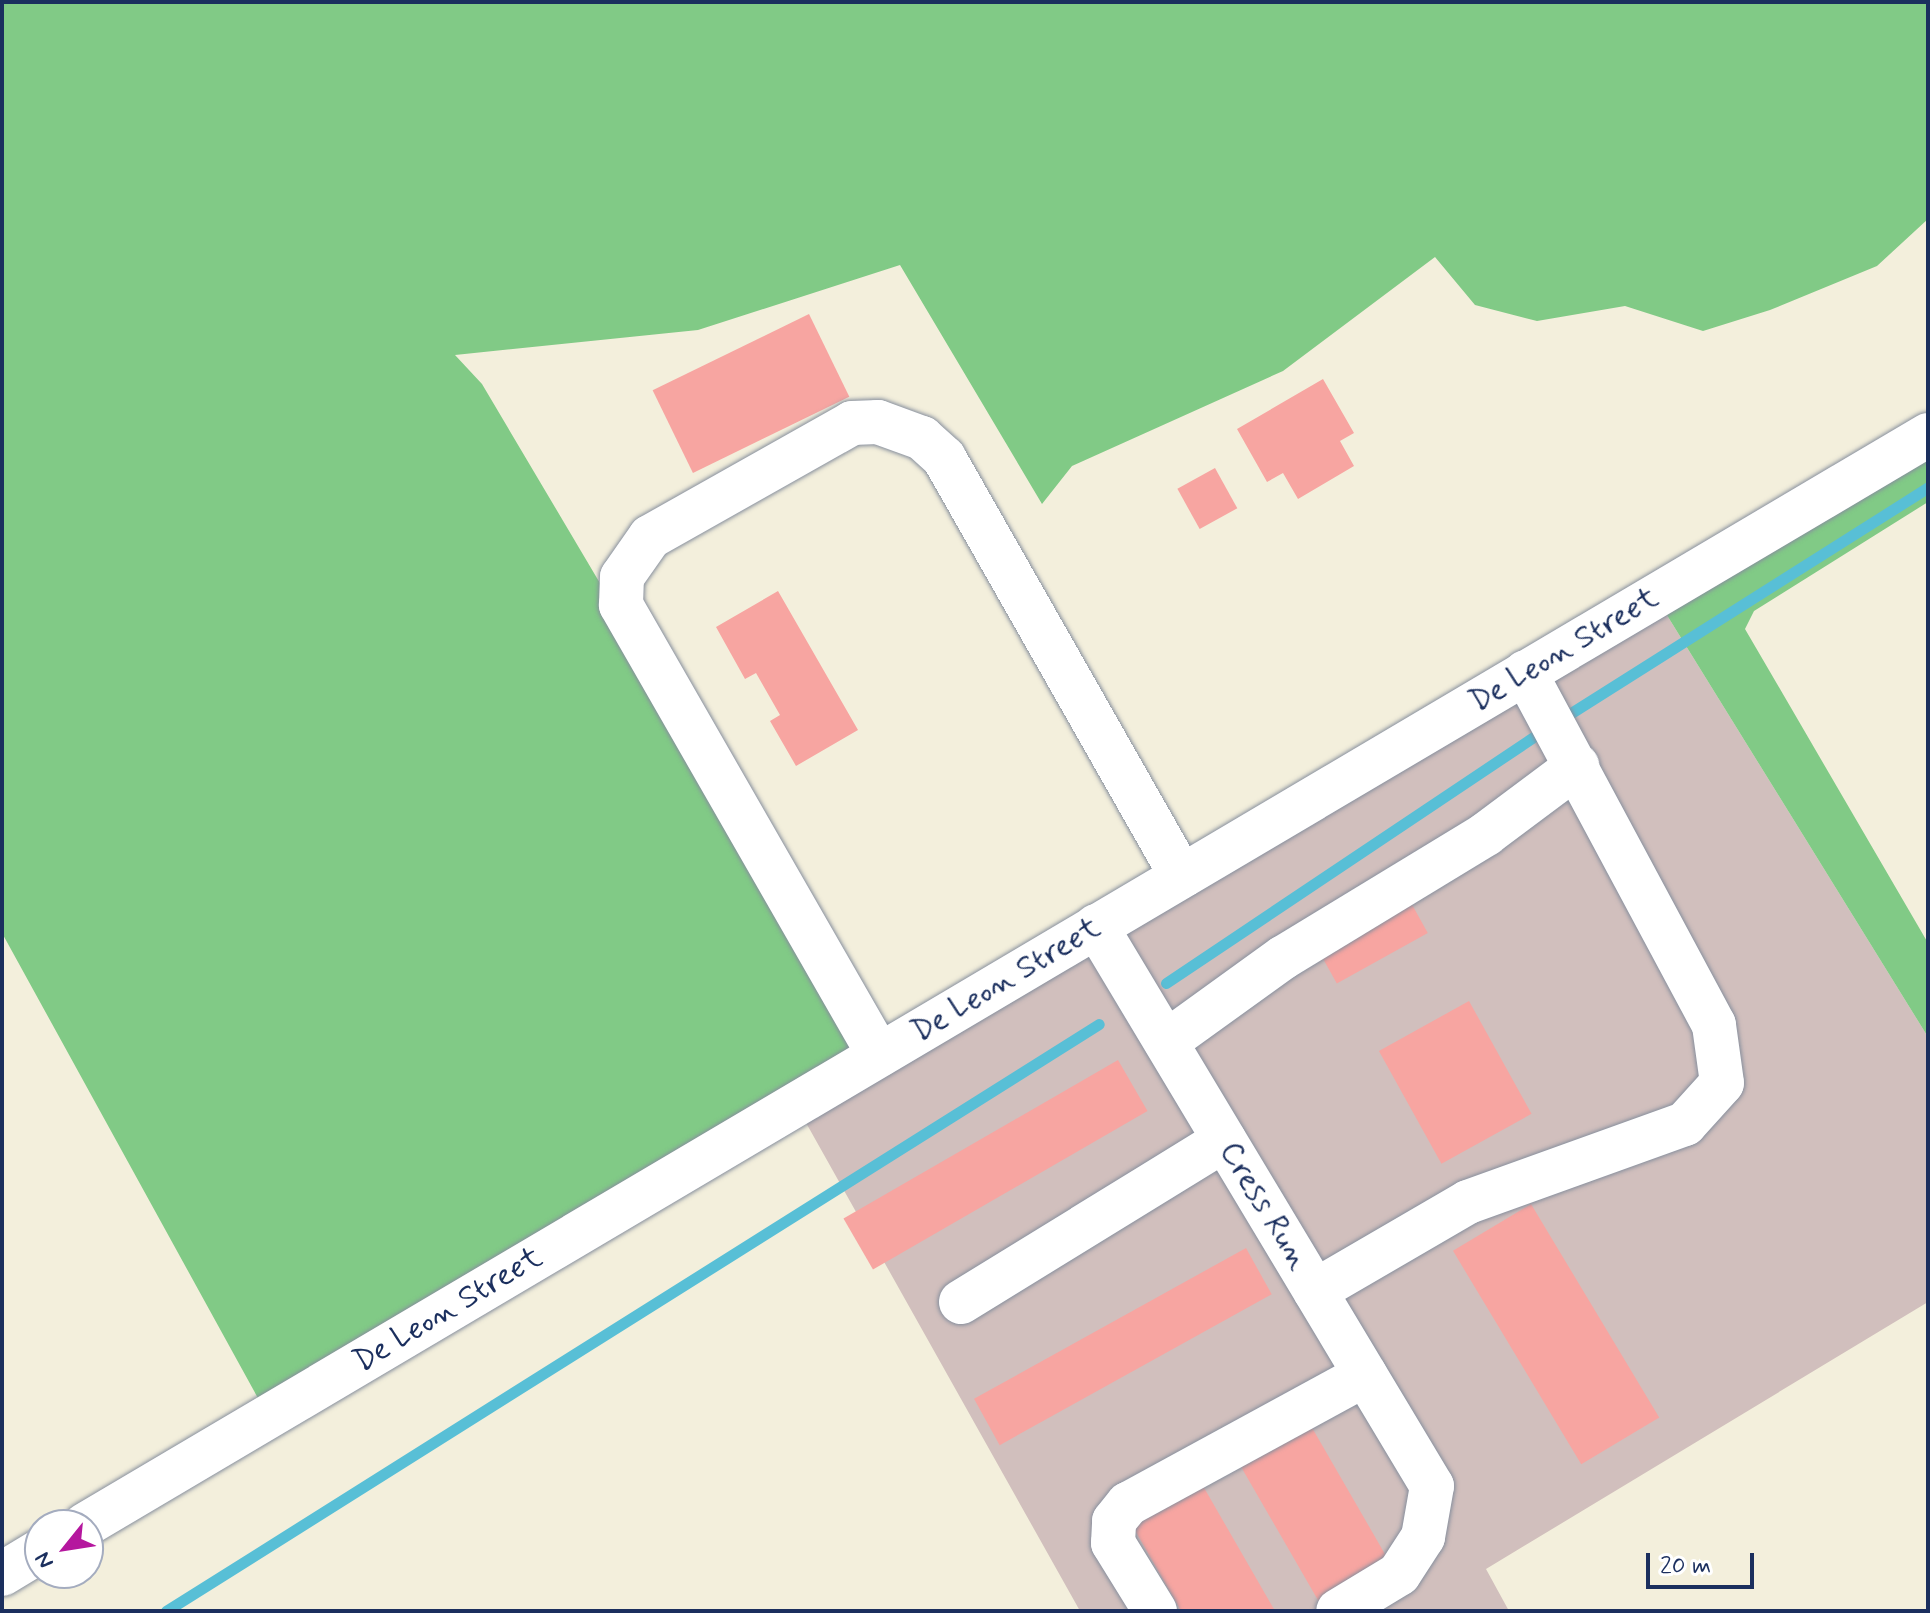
<!DOCTYPE html>
<html>
<head>
<meta charset="utf-8">
<style>
  body { margin:0 }
  #map { position:relative; width:1930px; height:1613px; overflow:hidden; background:#f3efdc; font-family:Mynerve,sans-serif }
  div>[style] { position:absolute }
  [style*='--x'] { left:calc(var(--x)*1px); top:calc(var(--y)*1px); width:calc(var(--w)*1px); rotate:calc(var(--a)*1deg) }
  .industrial>* { inset:0; background:#d1bfbd }
  .green>* { inset:0; background:#81ca86 }
  .stream>* { height:11px; margin:-5.5px; padding:0 5.5px; transform-origin:5.5px; border-radius:5.5px; background:#58bfd6 }
  .building>* { inset:0; background:#f7a5a1; transform-origin:0 0 }
  .roads { filter:drop-shadow(0 0 2px #878f9d) drop-shadow(0 0 2px #878f9d) }
  .minor>* { height:44px; margin:-22px; padding:0 22px; transform-origin:22px; border-radius:22px; background:#fff }
  span { translate:-50% -50%; white-space:nowrap; text-align:center; line-height:1.15; -webkit-text-stroke:7px #fff; paint-order:stroke }
  .street-label { font-size:32px; color:#1b2f5e }
  .frame { position:absolute; inset:0; border:4px solid #1b2f5e; pointer-events:none }
  .north { position:absolute; left:24px; top:1509px; width:80px; height:80px; box-sizing:border-box; background:#fff; border:2px solid #a4acbf; border-radius:50%; rotate:240deg; font-size:22px; font-weight:700; line-height:32px; text-align:center; color:#1b2f5e }
  .north::after { content:''; display:block; margin:auto; width:28px; height:36px; background:#b5179e; clip-path:polygon(50% 0,100% 100%,50% 72%,0 100%) }
  .scale { position:absolute; left:1646px; top:1553px; width:108px; height:36px; box-sizing:border-box; border:4px solid #1b2f5e; border-top:0; padding-left:10px; font-size:24px; line-height:28px; white-space:nowrap; color:#1b2f5e; -webkit-text-stroke:6px #fff; paint-order:stroke }
</style>
</head>
<body>
<div id="map">
  <div class="industrial">
    <i style="clip-path:polygon(1665px 612px,1928px 1037px,1928px 1302px,1486px 1569px,1509px 1611px,1080px 1611px,805px 1121px)"></i>
  </div>
  <div class="green">
    <i style="clip-path:polygon(2px 2px,1928px 2px,1928px 219px,1877px 266px,1770px 310px,1703px 331px,1625px 306px,1537px 321px,1475px 305px,1435px 257px,1283px 371px,1072px 466px,1042px 504px,900px 265px,698px 330px,455px 355px,482px 384px,870px 1039px,259px 1400px,2px 933px)"></i>
    <i style="clip-path:polygon(1928px 457px,1928px 502px,1754px 611px,1745px 629px,1928px 943px,1928px 1037px,1665px 612px)"></i>
  </div>
  <div class="stream">
    <i style="--x:1560;--y:720;--w:436;--a:-32.3"></i>
    <i style="--x:1166;--y:983;--w:457;--a:-33.8"></i>
    <i style="--x:166;--y:1611;--w:1102;--a:-32.18"></i>
  </div>
  <div class="building">
    <i style="left:809px;top:314px;width:92px;height:174px;rotate:64deg"></i>
    <i style="clip-path:polygon(1323px 379px,1354px 433px,1340px 441px,1354px 466px,1298px 499px,1283px 473px,1267px 482px,1237px 429px)"></i>
    <i style="left:1215px;top:468px;width:46px;height:43px;rotate:61deg"></i>
    <i style="clip-path:polygon(778px 591px,858px 730px,796px 766px,770px 721px,780px 715px,756px 673px,745px 679px,716px 627px)"></i>
    <i style="left:1405px;top:892px;width:47px;height:104px;rotate:61deg"></i>
    <i style="left:1469px;top:1001px;width:129px;height:103px;rotate:61deg"></i>
    <i style="left:1118px;top:1060px;width:59px;height:317px;rotate:60deg"></i>
    <i style="left:1531px;top:1204px;width:249px;height:91px;rotate:59deg"></i>
    <i style="left:1246px;top:1248px;width:53px;height:311px;rotate:61deg"></i>
    <i style="left:1307px;top:1419px;width:163px;height:81px;rotate:60deg"></i>
    <i style="clip-path:polygon(1199px 1479px,1275px 1611px,1181px 1611px,1129px 1520px)"></i>
  </div>
  <div class="roads">
    <div class="minor">
      <i style="--x:1096;--y:926;--w:653;--a:59.04"></i>
      <i style="--x:1432;--y:1486;--w:52;--a:100"></i>
      <i style="--x:1423;--y:1537;--w:44;--a:123"></i>
      <i style="--x:1399;--y:1574;--w:71;--a:148.8"></i>
      <i style="--x:1166;--y:1042;--w:145;--a:-35.8"></i>
      <i style="--x:1284;--y:957;--w:237;--a:-31.3"></i>
      <i style="--x:1486;--y:834;--w:114;--a:-36.8"></i>
      <i style="--x:879;--y:1055;--w:519;--a:-119.83"></i>
      <i style="--x:621;--y:605;--w:28;--a:-88"></i>
      <i style="--x:622;--y:577;--w:49;--a:-55"></i>
      <i style="--x:650;--y:537;--w:232;--a:-29.4"></i>
      <i style="--x:852;--y:423;--w:26;--a:-2"></i>
      <i style="--x:878;--y:422;--w:47;--a:20"></i>
      <i style="--x:922;--y:438;--w:30;--a:42"></i>
      <i style="--x:944;--y:458;--w:481;--a:60.4"></i>
      <i style="--x:1315;--y:1291;--w:177;--a:-30.2"></i>
      <i style="--x:1468;--y:1202;--w:231;--a:-19.8"></i>
      <i style="--x:1685;--y:1124;--w:55;--a:-47.9"></i>
      <i style="--x:1722;--y:1083;--w:59;--a:-97.9"></i>
      <i style="--x:1714;--y:1025;--w:400;--a:-118.2"></i>
      <i style="--x:961;--y:1302;--w:309;--a:-31.6"></i>
      <i style="--x:85;--y:1525;--w:2141;--a:-30.6"></i>
      <i style="--x:2;--y:1574;--w:44;--a:-31.2"></i>
      <i style="--x:1155;--y:1611;--w:80;--a:-121.7"></i>
      <i style="--x:1113;--y:1543;--w:22;--a:-87"></i>
      <i style="--x:1114;--y:1521;--w:22;--a:-51"></i>
      <i style="--x:1128;--y:1504;--w:270;--a:-28.6"></i>
    </div>
  </div>
  <div class="street-label">
    <span style="left:1564px;top:650px;rotate:-31deg">De Leon Street</span>
    <span style="left:1006px;top:980px;rotate:-31deg">De Leon Street</span>
    <span style="left:1264px;top:1206px;rotate:59deg">Cress Run</span>
    <span style="left:448px;top:1310px;rotate:-31deg">De Leon Street</span>
  </div>
  <div class="frame"></div>
  <div class="north">N</div>
  <div class="scale">20 m</div>
</div>
</body>
</html>
